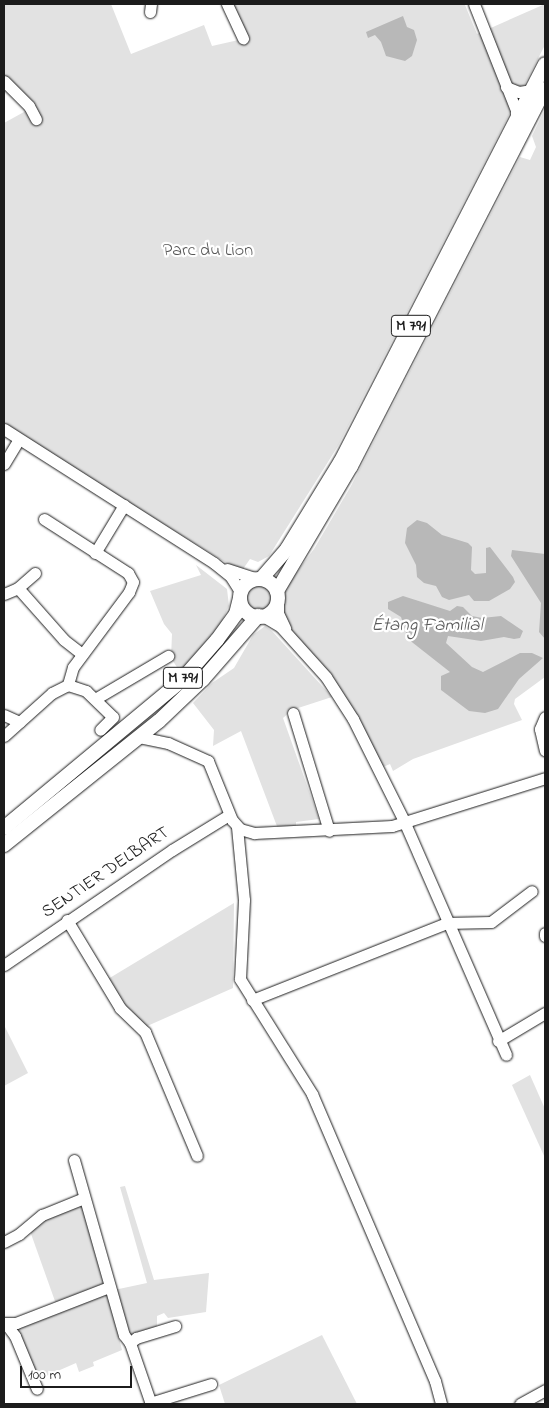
<!DOCTYPE html>
<html>
<head>
<meta charset="utf-8">
<style>
  body { margin:0 }
  #map { position:relative; width:549px; height:1408px; overflow:hidden; background:#fff; font-family:"Indie Flower",sans-serif }
  div>[style] { position:absolute }
  [style*='--x'] { left:calc(var(--x)*1px); top:calc(var(--y)*1px); width:calc(var(--w)*1px); rotate:calc(var(--a)*1deg) }
  .green>* { inset:0; background:#e2e2e2 }
  .round { border-radius:50% }
  .water>* { inset:0; background:#b8b8b8 }
  .roads { filter:drop-shadow(0 0 1px #1c1c1c) drop-shadow(0 0 1px #1c1c1c) }
  .minor>* { height:11px; margin:-5.5px; padding:0 5.5px; transform-origin:5.5px; border-radius:5.5px; background:#fff }
  .major>* { height:14px; margin:-7px; padding:0 7px; transform-origin:7px; border-radius:7px; background:#fff }
  .major>.ring { margin:-7px; padding:0; box-sizing:content-box; background:none; border:14px solid #fff; border-radius:50% }
  span { translate:-50% -50%; white-space:nowrap; text-align:center; line-height:1.15; -webkit-text-stroke:4.5px #fff; paint-order:stroke }
  .shield-label span { padding:1px 4px; background:#fff; border:1px solid; border-radius:4px; -webkit-text-stroke-width:0 }
  .shield-label { font-size:16px; color:#1c1c1c; font-weight:700 }
  .park-label { font-size:18px; color:#575757 }
  .street-label { font-size:18px; color:#1c1c1c }
  .water-label { font-size:19px; color:#5a5a5a; font-style:italic }
  .frame { position:absolute; inset:0; border:5px solid #1c1c1c; pointer-events:none }
  .scale { position:absolute; left:20px; top:1366px; width:112px; height:22px; box-sizing:border-box; border:2px solid #1c1c1c; border-top:0; padding-left:6px; font-size:15px; line-height:18px; white-space:nowrap; color:#1c1c1c; -webkit-text-stroke:4px #fff; paint-order:stroke }
</style>
</head>
<body>
<div id="map">
  <div class="green">
    <i style="clip-path:polygon(4px 4px,111px 4px,131px 54px,204px 25px,212px 46px,243px 39px,232px 4px,458px 4px,465px 5px,477px 34px,545px 4px,545px 45px,338px 446px,269px 556px,258px 562px,250px 559px,241px 572px,4px 425px,4px 123px,33px 107px,4px 75px)"></i>
    <i style="clip-path:polygon(545px 109px,545px 677px,515px 699px,514px 704px,522px 720px,413px 759px,393px 771px,390px 764px,383px 767px,284px 621px,281px 609px,284px 589px,314px 549px,351px 486px,520px 157px,530px 160px,536px 147px,532px 136px)"></i>
    <i style="clip-path:polygon(196px 565px,227px 589px,229px 606px,219px 627px,180px 672px,171px 658px,172px 634px,164px 624px,150px 591px,201px 575px)"></i>
    <i class="round" style="left:245px;top:584px;width:28px;height:28px"></i>
    <i style="clip-path:polygon(265px 626px,272px 631px,332px 697px,292px 710px,283px 718px,319px 819px,296px 822px,296px 827px,278px 829px,241px 731px,213px 746px,214px 730px,193px 703px,212px 683px,234px 668px,253px 635px)"></i>
    <i style="clip-path:polygon(234px 903px,233px 988px,145px 1027px,130px 1016px,108px 979px)"></i>
    <i style="clip-path:polygon(4px 1025px,28px 1073px,4px 1086px)"></i>
    <i style="clip-path:polygon(530px 1075px,545px 1109px,545px 1158px,512px 1085px)"></i>
    <i style="clip-path:polygon(125px 1186px,154px 1280px,209px 1273px,206px 1312px,168px 1318px,164px 1313px,157px 1316px,157px 1328px,119px 1338px,122px 1350px,93px 1362px,94px 1366px,79px 1372px,76px 1363px,37px 1380px,15px 1326px,114px 1290px,147px 1283px,120px 1187px)"></i>
    <i style="clip-path:polygon(78px 1206px,83px 1207px,104px 1283px,56px 1304px,30px 1231px,45px 1218px)"></i>
    <i style="clip-path:polygon(322px 1335px,357px 1404px,225px 1404px,219px 1385px)"></i>
  </div>
  <div class="water">
    <i style="clip-path:polygon(403px 16px,407px 27px,414px 30px,417px 40px,412px 56px,405px 61px,386px 56px,381px 42px,375px 35px,368px 38px,366px 32px)"></i>
    <i style="clip-path:polygon(417px 520px,427px 523px,442px 535px,468px 543px,472px 547px,471px 570px,475px 574px,486px 573px,486px 548px,490px 547px,513px 577px,515px 582px,510px 589px,489px 601px,474px 601px,469px 595px,449px 600px,442px 597px,436px 586px,424px 583px,417px 577px,416px 565px,405px 543px,407px 528px)"></i>
    <i style="clip-path:polygon(512px 550px,545px 554px,545px 639px,539px 632px,541px 603px,511px 556px)"></i>
    <i style="clip-path:polygon(403px 596px,450px 611px,457px 606px,463px 607px,472px 616px,482px 618px,501px 616px,523px 631px,520px 638px,514px 639px,504px 637px,481px 641px,448px 636px,446px 643px,472px 667px,483px 672px,520px 653px,532px 653px,543px 658px,519px 679px,498px 709px,485px 713px,469px 711px,441px 690px,441px 676px,450px 672px,408px 639px,401px 617px,388px 609px,388px 602px)"></i>
  </div>
  <div class="roads">
    <div class="minor">
      <i style="--x:227;--y:4;--w:38;--a:65"></i>
      <i style="--x:474;--y:4;--w:114;--a:68.4"></i>
      <i style="--x:516;--y:110;--w:11;--a:90"></i>
      <i style="--x:150;--y:12;--w:8;--a:-83"></i>
      <i style="--x:4;--y:81;--w:35;--a:45"></i>
      <i style="--x:29;--y:106;--w:15;--a:62"></i>
      <i style="--x:506;--y:87;--w:14;--a:21"></i>
      <i style="--x:519;--y:92;--w:13;--a:-9"></i>
      <i style="--x:4;--y:429;--w:249;--a:32.5"></i>
      <i style="--x:214;--y:563;--w:22;--a:39"></i>
      <i style="--x:231;--y:577;--w:19;--a:58"></i>
      <i style="--x:4;--y:464;--w:29;--a:-59"></i>
      <i style="--x:44;--y:519;--w:100;--a:32.7"></i>
      <i style="--x:128;--y:573;--w:10;--a:61"></i>
      <i style="--x:133;--y:582;--w:11;--a:112"></i>
      <i style="--x:129;--y:592;--w:94;--a:126.7"></i>
      <i style="--x:73;--y:667;--w:19;--a:106"></i>
      <i style="--x:95;--y:553;--w:56;--a:-58.9"></i>
      <i style="--x:227;--y:569;--w:33;--a:18"></i>
      <i style="--x:35;--y:573;--w:23;--a:139"></i>
      <i style="--x:18;--y:588;--w:69;--a:48.5"></i>
      <i style="--x:64;--y:640;--w:23;--a:38"></i>
      <i style="--x:4;--y:594;--w:15;--a:-23"></i>
      <i style="--x:278;--y:602;--w:11;--a:90"></i>
      <i style="--x:278;--y:613;--w:17;--a:65"></i>
      <i style="--x:263;--y:616;--w:21;--a:31"></i>
      <i style="--x:281;--y:627;--w:67;--a:48"></i>
      <i style="--x:326;--y:677;--w:50;--a:57.3"></i>
      <i style="--x:353;--y:719;--w:114;--a:63.4"></i>
      <i style="--x:404;--y:821;--w:255;--a:66.4"></i>
      <i style="--x:95;--y:699;--w:85;--a:-30.5"></i>
      <i style="--x:293;--y:713;--w:123;--a:73"></i>
      <i style="--x:4;--y:715;--w:17;--a:24"></i>
      <i style="--x:545;--y:717;--w:13;--a:113"></i>
      <i style="--x:540;--y:729;--w:22;--a:77"></i>
      <i style="--x:4;--y:736;--w:64;--a:-41.9"></i>
      <i style="--x:52;--y:693;--w:18;--a:-27"></i>
      <i style="--x:68;--y:685;--w:19;--a:18"></i>
      <i style="--x:86;--y:691;--w:37;--a:44"></i>
      <i style="--x:113;--y:717;--w:18;--a:135"></i>
      <i style="--x:139;--y:737;--w:30;--a:12"></i>
      <i style="--x:168;--y:743;--w:44;--a:24.2"></i>
      <i style="--x:208;--y:761;--w:64;--a:67.9"></i>
      <i style="--x:232;--y:820;--w:12;--a:48"></i>
      <i style="--x:240;--y:829;--w:15;--a:16"></i>
      <i style="--x:254;--y:833;--w:138;--a:-2.9"></i>
      <i style="--x:392;--y:826;--w:160;--a:-17.4"></i>
      <i style="--x:237;--y:827;--w:73;--a:84.5"></i>
      <i style="--x:244;--y:900;--w:79;--a:92.9"></i>
      <i style="--x:240;--y:979;--w:136;--a:57.9"></i>
      <i style="--x:312;--y:1094;--w:312;--a:66.8"></i>
      <i style="--x:435;--y:1381;--w:24;--a:75"></i>
      <i style="--x:67;--y:920;--w:103;--a:58.9"></i>
      <i style="--x:120;--y:1008;--w:35;--a:44"></i>
      <i style="--x:145;--y:1032;--w:134;--a:67.2"></i>
      <i style="--x:545;--y:933;--w:3;--a:90"></i>
      <i style="--x:4;--y:965;--w:204;--a:-34.4"></i>
      <i style="--x:172;--y:850;--w:67;--a:-31.6"></i>
      <i style="--x:252;--y:1000;--w:209;--a:-21.6"></i>
      <i style="--x:446;--y:923;--w:45;--a:-1.3"></i>
      <i style="--x:491;--y:922;--w:51;--a:-37.1"></i>
      <i style="--x:498;--y:1041;--w:55;--a:-30.8"></i>
      <i style="--x:74;--y:1160;--w:182;--a:74.1"></i>
      <i style="--x:124;--y:1335;--w:10;--a:53"></i>
      <i style="--x:130;--y:1343;--w:65;--a:71"></i>
      <i style="--x:4;--y:1242;--w:17;--a:-28"></i>
      <i style="--x:19;--y:1234;--w:30;--a:-40"></i>
      <i style="--x:42;--y:1215;--w:45;--a:-22"></i>
      <i style="--x:4;--y:1323;--w:12;--a:0"></i>
      <i style="--x:16;--y:1323;--w:100;--a:-21.2"></i>
      <i style="--x:6;--y:1324;--w:15;--a:53"></i>
      <i style="--x:15;--y:1336;--w:57;--a:67.5"></i>
      <i style="--x:130;--y:1343;--w:8;--a:-40"></i>
      <i style="--x:136;--y:1338;--w:41;--a:-17.1"></i>
      <i style="--x:150;--y:1403;--w:64;--a:-17.3"></i>
      <i style="--x:520;--y:1404;--w:29;--a:-29"></i>
    </div>
    <div class="major">
      <i style="--x:261;--y:579;--w:40;--a:-49"></i>
      <i style="--x:287;--y:549;--w:103;--a:-58.5"></i>
      <i style="--x:341;--y:461;--w:446;--a:-62.8"></i>
      <i class="ring" style="left:240px;top:579px;width:24px;height:24px"></i>
      <i style="--x:277;--y:591;--w:145;--a:-59.4"></i>
      <i style="--x:351;--y:466;--w:424;--a:-62.8"></i>
      <i style="--x:4;--y:828;--w:229;--a:-39.7"></i>
      <i style="--x:180;--y:682;--w:56;--a:-48.6"></i>
      <i style="--x:217;--y:640;--w:32;--a:-54"></i>
      <i style="--x:236;--y:614;--w:16;--a:-76"></i>
      <i style="--x:4;--y:845;--w:198;--a:-38.7"></i>
      <i style="--x:159;--y:721;--w:61;--a:-43.7"></i>
      <i style="--x:203;--y:679;--w:84;--a:-48.9"></i>
    </div>
  </div>
  <div class="shield-label">
    <span style="left:411px;top:326px">M 791</span>
    <span style="left:183px;top:678px">M 791</span>
  </div>
  <div class="park-label">
    <span style="left:208px;top:251px">Parc du Lion</span>
  </div>
  <div class="street-label">
    <span style="left:106px;top:873px;rotate:-34deg">SENTIER DELBART</span>
  </div>
  <div class="water-label">
    <span style="left:427px;top:626px">Étang Familial</span>
  </div>
  <div class="frame"></div>
  <div class="scale">100 m</div>
</div>
</body>
</html>
